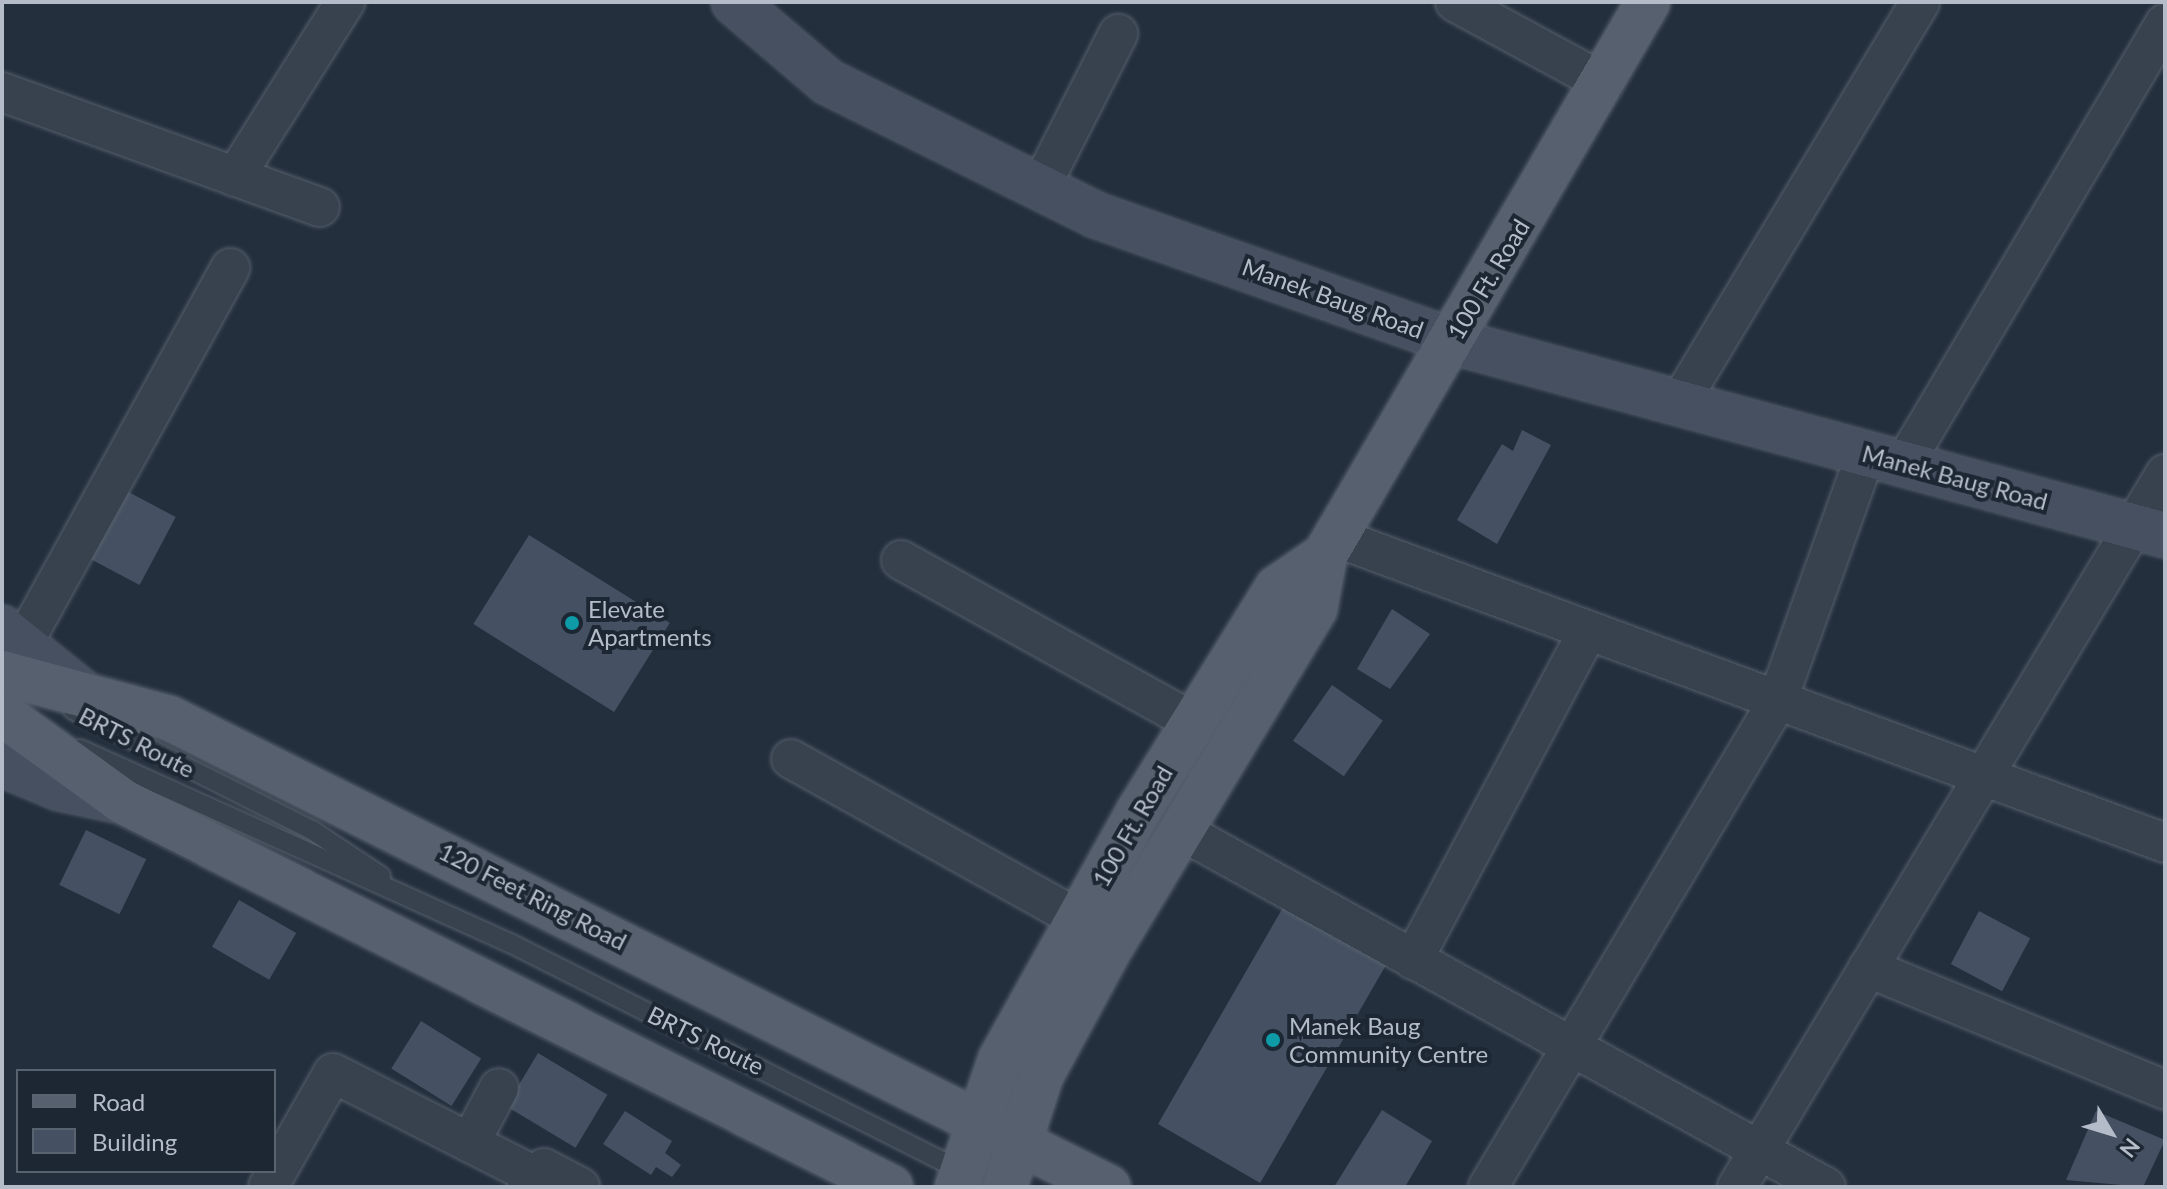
<!DOCTYPE html>
<html>
<head>
<meta charset="utf-8">
<style>
  body { margin:0 }
  #map { position:relative; width:2167px; height:1189px; overflow:hidden; background:#242f3e; font-family:Lato,sans-serif }
  div>[style] { position:absolute }
  [style*='--x'] { left:calc(var(--x)*1px); top:calc(var(--y)*1px); width:calc(var(--w)*1px); rotate:calc(var(--a)*1deg) }
  .building>* { inset:0; background:#455162; transform-origin:0 0 }
  .roads { filter:drop-shadow(0 0 2px #565f6c) drop-shadow(0 0 2px #565f6c) }
  .lane>* { height:18px; margin:-9px; padding:0 9px; transform-origin:9px; border-radius:9px; background:#38414e }
  .street>* { height:38px; margin:-19px; padding:0 19px; transform-origin:19px; border-radius:19px; background:#38414e }
  .secondary>* { height:44px; margin:-22px; padding:0 22px; transform-origin:22px; border-radius:22px; background:#465061 }
  .primary>* { height:44px; margin:-22px; padding:0 22px; transform-origin:22px; border-radius:22px; background:#56606e }
  .dots>* { width:22px; height:22px; translate:-50% -50%; box-sizing:border-box; border:4px solid #1d2633; border-radius:50% }
  span { translate:-50% -50%; white-space:nowrap; text-align:center; line-height:1.15; -webkit-text-stroke:8px #1d2633; paint-order:stroke }
  .street-label { font-size:24px; color:#b4bcc9 }
  .poi-label { font-size:24px; color:#b4bcc9 }
  .left { translate:0 -50%; text-align:left }
  .frame { position:absolute; inset:0; border:4px solid #b4bcc9; pointer-events:none }
  .legend { position:absolute; left:16px; top:1069px; width:260px; height:104px; box-sizing:border-box; background:#1d2633; border:2px solid #59626f; margin:0; padding:10px 14px; list-style:none; font-size:24px; color:#b4bcc9 }
  .legend li { display:flex; align-items:center; gap:16px; height:40px }
  .legend b { width:40px; border:2px solid #59626f }
  .north { position:absolute; left:2071px; top:1093px; width:80px; height:80px; -webkit-text-stroke:6px #1d2633; paint-order:stroke; rotate:128deg; font-size:22px; font-weight:700; line-height:32px; text-align:center; color:#b4bcc9 }
  .north::after { content:''; display:block; margin:auto; width:28px; height:36px; background:#b4bcc9; clip-path:polygon(50% 0,100% 100%,50% 72%,0 100%) }
</style>
</head>
<body>
<div id="map">
  <div class="building">
    <i style="clip-path:polygon(1522px 430px,1551px 445px,1497px 544px,1457px 520px,1502px 444px,1513px 451px)"></i>
    <i style="left:121px;top:488px;width:62px;height:77px;rotate:28deg"></i>
    <i style="left:529px;top:535px;width:166px;height:105px;rotate:32deg"></i>
    <i style="clip-path:polygon(1392px 609px,1430px 634px,1390px 689px,1357px 669px)"></i>
    <i style="left:1332px;top:685px;width:62px;height:68px;rotate:35deg"></i>
    <i style="left:86px;top:830px;width:67px;height:61px;rotate:26deg"></i>
    <i style="left:1289px;top:897px;width:118px;height:262px;rotate:30deg"></i>
    <i style="left:239px;top:900px;width:66px;height:54px;rotate:30deg"></i>
    <i style="left:1979px;top:911px;width:58px;height:60px;rotate:28deg"></i>
    <i style="left:421px;top:1021px;width:71px;height:56px;rotate:32deg"></i>
    <i style="left:538px;top:1053px;width:81px;height:62px;rotate:31deg"></i>
    <i style="clip-path:polygon(1382px 1110px,1432px 1141px,1405px 1187px,1334px 1187px)"></i>
    <i style="clip-path:polygon(625px 1111px,672px 1141px,665px 1153px,681px 1165px,672px 1177px,656px 1167px,651px 1175px,603px 1144px)"></i>
    <i style="clip-path:polygon(2096px 1111px,2165px 1140px,2143px 1187px,2066px 1180px)"></i>
  </div>
  <div class="roads">
    <div class="lane">
      <i style="--x:73;--y:710;--w:267;--a:26.7"></i>
      <i style="--x:312;--y:830;--w:83;--a:33.7"></i>
      <i style="--x:80;--y:749;--w:472;--a:24.3"></i>
      <i style="--x:510;--y:943;--w:506;--a:26.77"></i>
    </div>
    <div class="street">
      <i style="--x:1455;--y:2;--w:170;--a:28.5"></i>
      <i style="--x:2;--y:92;--w:338;--a:19.9"></i>
      <i style="--x:235;--y:177;--w:207;--a:-57.8"></i>
      <i style="--x:1040;--y:188;--w:173;--a:-63.1"></i>
      <i style="--x:1680;--y:402;--w:466;--a:-59"></i>
      <i style="--x:1904;--y:464;--w:512;--a:-59.38"></i>
      <i style="--x:1335;--y:537;--w:885;--a:20.24"></i>
      <i style="--x:901;--y:560;--w:334;--a:29"></i>
      <i style="--x:25;--y:640;--w:425;--a:-61.1"></i>
      <i style="--x:791;--y:759;--w:329;--a:29.1"></i>
      <i style="--x:1180;--y:830;--w:738;--a:28.93"></i>
      <i style="--x:1413;--y:960;--w:373;--a:-62"></i>
      <i style="--x:1868;--y:968;--w:321;--a:22.3"></i>
      <i style="--x:470;--y:1143;--w:62;--a:-62.2"></i>
      <i style="--x:268;--y:1187;--w:131;--a:-60.3"></i>
      <i style="--x:333;--y:1073;--w:225;--a:27"></i>
      <i style="--x:527;--y:1187;--w:25;--a:-48"></i>
      <i style="--x:544;--y:1168;--w:41;--a:27.8"></i>
      <i style="--x:1488;--y:1187;--w:565;--a:-59.21"></i>
      <i style="--x:1777;--y:702;--w:264;--a:-70.3"></i>
      <i style="--x:1737;--y:1187;--w:832;--a:-59.02"></i>
    </div>
    <div class="secondary">
      <i style="--x:734;--y:2;--w:123;--a:40.4"></i>
      <i style="--x:828;--y:82;--w:299;--a:26.4"></i>
      <i style="--x:1096;--y:215;--w:377;--a:19.5"></i>
      <i style="--x:1451;--y:341;--w:740;--a:15.2"></i>
      <i style="--x:2;--y:628;--w:102;--a:39"></i>
      <i style="--x:2;--y:764;--w:63;--a:22.5"></i>
      <i style="--x:60;--y:788;--w:63;--a:11.8"></i>
    </div>
    <div class="primary">
      <i style="--x:2;--y:673;--w:173;--a:15.1"></i>
      <i style="--x:169;--y:718;--w:1050;--a:26.54"></i>
      <i style="--x:2;--y:714;--w:148;--a:35.9"></i>
      <i style="--x:122;--y:801;--w:860;--a:26.65"></i>
      <i style="--x:957;--y:1187;--w:134;--a:-71.3"></i>
      <i style="--x:1000;--y:1060;--w:284;--a:-60.9"></i>
      <i style="--x:1138;--y:812;--w:264;--a:-58.2"></i>
      <i style="--x:1277;--y:588;--w:58;--a:-34.5"></i>
      <i style="--x:1005;--y:1187;--w:117;--a:-72"></i>
      <i style="--x:1041;--y:1076;--w:141;--a:-61.6"></i>
      <i style="--x:1108;--y:952;--w:401;--a:-58.9"></i>
      <i style="--x:1315;--y:609;--w:55;--a:-79.5"></i>
      <i style="--x:1325;--y:555;--w:640;--a:-59.71"></i>
    </div>
  </div>
  <div class="dots">
    <i style="left:572px;top:623px;background:#0f9aa8"></i>
    <i style="left:1273px;top:1040px;background:#0f9aa8"></i>
  </div>
  <div class="street-label">
    <span style="left:1488px;top:279px;rotate:-59deg">100 Ft. Road</span>
    <span style="left:1333px;top:298px;rotate:20deg">Manek Baug Road</span>
    <span style="left:1955px;top:477px;rotate:15deg">Manek Baug Road</span>
    <span style="left:137px;top:742px;rotate:27deg">BRTS Route</span>
    <span style="left:1132px;top:826px;rotate:-60deg">100 Ft. Road</span>
    <span style="left:533px;top:896px;rotate:27deg">120 Feet Ring Road</span>
    <span style="left:706px;top:1040px;rotate:26deg">BRTS Route</span>
  </div>
  <div class="poi-label">
    <span class="left" style="left:588px;top:623px">Elevate<br>Apartments</span>
    <span class="left" style="left:1289px;top:1040px">Manek Baug<br>Community Centre</span>
  </div>
  <div class="frame"></div>
  <ul class="legend">
  <li><b style="height:10px;background:#56606e"></b>Road</li>
  <li><b style="height:22px;background:#455162"></b>Building</li>
  </ul>
  <div class="north">N</div>
</div>
</body>
</html>
